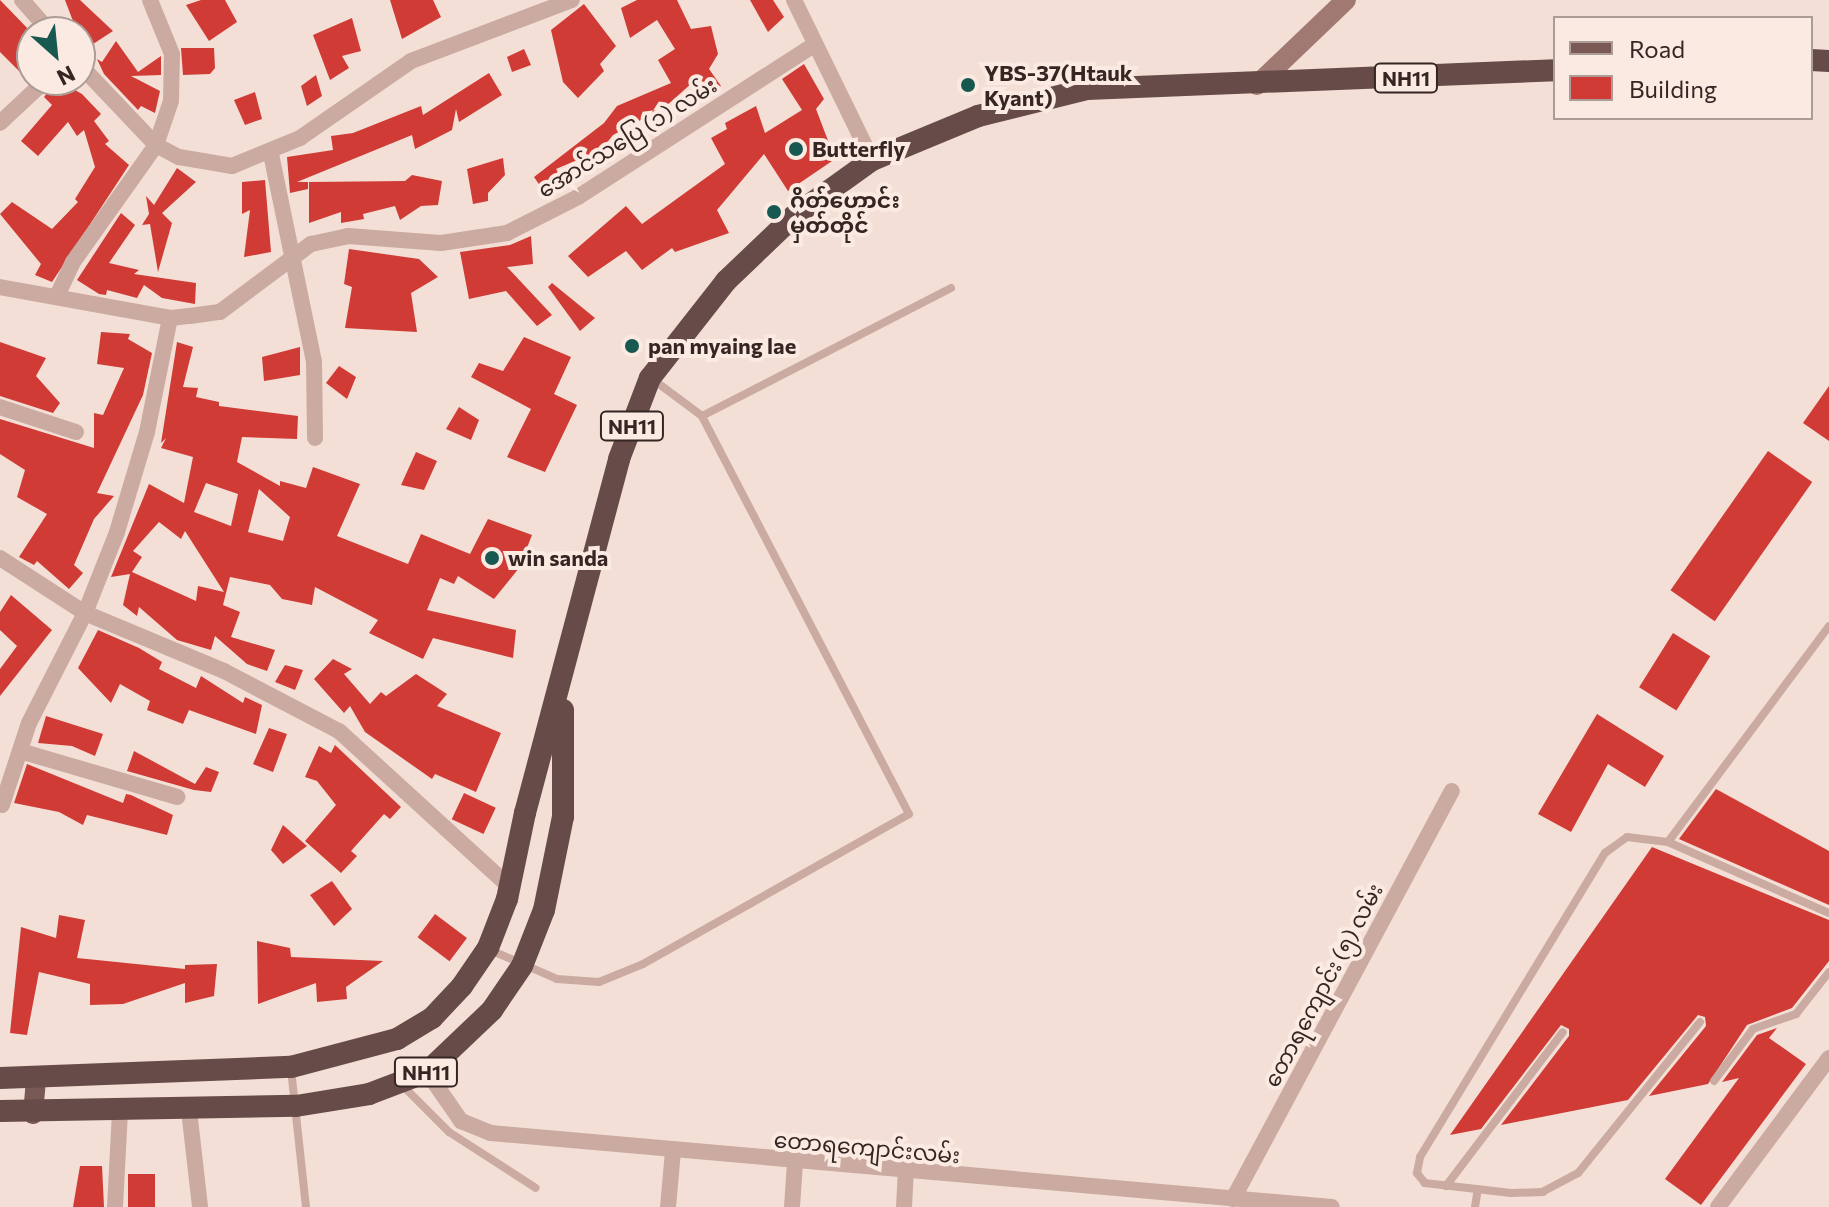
<!DOCTYPE html>
<html>
<head>
<meta charset="utf-8">
<style>
  body { margin:0 }
  #map { position:relative; width:1829px; height:1207px; overflow:hidden; background:#f3dfd5; font-family:Commissioner,"Noto Sans Myanmar",sans-serif }
  div>[style] { position:absolute }
  [style*='--x'] { left:calc(var(--x)*1px); top:calc(var(--y)*1px); width:calc(var(--w)*1px); rotate:calc(var(--a)*1deg) }
  .building>* { inset:0; background:#d03b36; transform-origin:0 0 }
  .service>* { height:8px; margin:-4px; padding:0 4px; transform-origin:4px; border-radius:4px; background:#cbaba1 }
  .minor>* { height:16px; margin:-8px; padding:0 8px; transform-origin:8px; border-radius:8px; background:#cbaba1 }
  .secondary>* { height:20px; margin:-10px; padding:0 10px; transform-origin:10px; border-radius:10px; background:#9f7972 }
  .primary>* { height:20px; margin:-10px; padding:0 10px; transform-origin:10px; border-radius:10px; background:#785954 }
  .trunk>* { height:22px; margin:-11px; padding:0 11px; transform-origin:11px; border-radius:11px; background:#674b48 }
  .dots>* { width:22px; height:22px; translate:-50% -50%; box-sizing:border-box; border:4px solid #faeae2; border-radius:50% }
  span { translate:-50% -50%; white-space:nowrap; text-align:center; line-height:1.15; -webkit-text-stroke:8px #faeae2; paint-order:stroke }
  .shield-label span { padding:2px 6px; background:#faeae2; border:2px solid; border-radius:6px; -webkit-text-stroke-width:0 }
  .shield-label { font-size:20px; color:#352624; font-weight:700 }
  .poi-label { font-size:22px; color:#352624; font-weight:700 }
  .left { translate:0 -50%; text-align:left }
  .street-label { font-size:22px; color:#352624 }
  .legend { position:absolute; left:1553px; top:16px; width:260px; height:104px; box-sizing:border-box; background:#faeae2; border:2px solid #ab9c96; margin:0; padding:10px 14px; list-style:none; font-size:24px; color:#352624 }
  .legend li { display:flex; align-items:center; gap:16px; height:40px }
  .legend b { width:40px; border:2px solid #ab9c96 }
  .north { position:absolute; left:16px; top:16px; width:80px; height:80px; box-sizing:border-box; background:#faeae2; border:2px solid #ab9c96; border-radius:50%; rotate:153deg; font-size:22px; font-weight:700; line-height:32px; text-align:center; color:#352624 }
  .north::after { content:''; display:block; margin:auto; width:28px; height:36px; background:#175950; clip-path:polygon(50% 0,100% 100%,50% 72%,0 100%) }
</style>
</head>
<body>
<div id="map">
  <div class="building">
    <i style="clip-path:polygon(0 0,32px 33px,29px 81px,0 52px)"></i>
    <i style="clip-path:polygon(65px 0,80px 0,113px 31px,84px 50px)"></i>
    <i style="clip-path:polygon(201px 0,225px 0,237px 22px,209px 41px,186px 5px)"></i>
    <i style="clip-path:polygon(390px 0,433px 0,441px 17px,402px 39px)"></i>
    <i style="clip-path:polygon(637px 0,677px 0,691px 29px,711px 26px,718px 54px,709px 69px,721px 86px,702px 96px,692px 83px,665px 107px,613px 135px,601px 150px,556px 169px,564px 182px,547px 196px,534px 177px,604px 123px,617px 106px,671px 83px,658px 60px,675px 49px,657px 20px,630px 38px,621px 8px)"></i>
    <i style="clip-path:polygon(750px 0,773px 0,784px 17px,768px 32px)"></i>
    <i style="clip-path:polygon(584px 4px,616px 46px,600px 64px,604px 71px,578px 98px,563px 82px,551px 30px)"></i>
    <i style="clip-path:polygon(352px 18px,361px 51px,342px 56px,349px 68px,330px 80px,313px 35px)"></i>
    <i style="clip-path:polygon(116px 41px,138px 72px,161px 56px,161px 75px,131px 76px,160px 91px,155px 113px,141px 106px,138px 110px,104px 74px,97px 59px,102px 62px)"></i>
    <i style="clip-path:polygon(181px 48px,214px 48px,215px 68px,210px 74px,183px 75px)"></i>
    <i style="clip-path:polygon(524px 49px,531px 65px,512px 72px,507px 57px)"></i>
    <i style="clip-path:polygon(804px 64px,824px 99px,816px 109px,835px 159px,788px 191px,764px 154px,717px 210px,729px 233px,675px 252px,672px 248px,642px 270px,626px 251px,588px 277px,568px 256px,626px 206px,642px 224px,725px 164px,711px 138px,727px 129px,725px 123px,756px 106px,765px 133px,802px 110px,782px 79px)"></i>
    <i style="clip-path:polygon(489px 73px,502px 95px,459px 122px,456px 109px,452px 130px,415px 149px,412px 135px,297px 182px,308px 182px,308px 189px,290px 193px,287px 157px,333px 150px,331px 136px,353px 133px,421px 106px,423px 115px)"></i>
    <i style="clip-path:polygon(316px 75px,322px 96px,307px 106px,301px 86px)"></i>
    <i style="clip-path:polygon(57px 80px,82px 94px,101px 114px,94px 121px,109px 141px,105px 144px,129px 165px,52px 282px,35px 275px,41px 264px,0 214px,12px 202px,52px 229px,78px 202px,75px 199px,95px 167px,84px 130px,77px 136px,68px 122px,38px 156px,21px 141px,52px 105px,44px 97px)"></i>
    <i style="clip-path:polygon(255px 92px,262px 119px,245px 125px,234px 100px)"></i>
    <i style="clip-path:polygon(503px 158px,505px 175px,488px 193px,488px 201px,473px 204px,467px 169px)"></i>
    <i style="clip-path:polygon(177px 168px,196px 182px,162px 213px,172px 223px,158px 272px,150px 224px,142px 225px,149px 214px,146px 196px,154px 205px)"></i>
    <i style="clip-path:polygon(412px 175px,442px 181px,438px 205px,421px 206px,400px 220px,395px 206px,363px 214px,364px 219px,341px 223px,341px 212px,309px 223px,309px 182px,405px 181px)"></i>
    <i style="clip-path:polygon(265px 180px,271px 252px,244px 257px,250px 210px,242px 214px,242px 182px)"></i>
    <i style="clip-path:polygon(121px 213px,135px 225px,109px 263px,139px 270px,134px 274px,196px 283px,195px 304px,162px 298px,144px 285px,137px 298px,107px 290px,106px 295px,99px 294px,77px 280px)"></i>
    <i style="clip-path:polygon(531px 236px,533px 264px,507px 267px,552px 315px,537px 326px,506px 291px,469px 299px,460px 252px,510px 245px)"></i>
    <i style="clip-path:polygon(349px 249px,419px 259px,438px 277px,411px 293px,417px 332px,345px 328px,352px 287px,344px 284px)"></i>
    <i style="clip-path:polygon(552px 283px,595px 318px,580px 331px,548px 287px)"></i>
    <i style="clip-path:polygon(101px 332px,130px 334px,128px 339px,152px 353px,143px 395px,97px 493px,114px 496px,94px 519px,74px 565px,83px 573px,69px 589px,37px 561px,34px 565px,19px 557px,47px 514px,17px 497px,25px 470px,0 454px,0 419px,94px 448px,94px 413px,103px 415px,124px 368px,97px 364px)"></i>
    <i style="clip-path:polygon(524px 337px,571px 357px,554px 394px,577px 405px,545px 472px,507px 457px,531px 409px,471px 377px,479px 363px,503px 371px)"></i>
    <i style="clip-path:polygon(0 342px,46px 358px,36px 376px,60px 403px,53px 413px,0 396px)"></i>
    <i style="clip-path:polygon(evenodd,177px 342px,193px 347px,183px 387px,198px 388px,196px 397px,219px 402px,219px 406px,298px 416px,297px 439px,242px 437px,237px 462px,280px 486px,280px 481px,306px 488px,313px 467px,360px 484px,337px 536px,408px 564px,421px 534px,470px 554px,488px 519px,532px 535px,519px 568px,494px 599px,458px 576px,454px 584px,440px 578px,427px 610px,516px 630px,513px 658px,433px 638px,423px 659px,369px 633px,378px 620px,315px 587px,312px 605px,282px 599px,270px 585px,230px 577px,223px 605px,240px 612px,231px 637px,275px 650px,267px 671px,247px 664px,215px 636px,211px 650px,177px 640px,139px 607px,137px 616px,123px 605px,130px 574px,111px 577px,149px 484px,184px 503px,193px 457px,161px 448px,166px 438px,161px 443px,177px 342px,206px 483px,238px 494px,231px 526px,194px 512px,206px 483px,177px 342px,259px 489px,290px 517px,283px 541px,248px 532px,259px 489px,177px 342px,159px 522px,181px 539px,185px 531px,224px 592px,198px 586px,196px 601px,132px 572px,142px 557px,133px 551px,159px 522px)"></i>
    <i style="clip-path:polygon(300px 347px,300px 375px,264px 381px,262px 357px)"></i>
    <i style="clip-path:polygon(339px 366px,356px 377px,347px 399px,326px 383px)"></i>
    <i style="clip-path:polygon(1829px 386px,1829px 441px,1803px 423px)"></i>
    <i style="clip-path:polygon(459px 407px,479px 420px,471px 440px,446px 429px)"></i>
    <i style="left:1768px;top:451px;width:54px;height:170px;rotate:35deg"></i>
    <i style="clip-path:polygon(416px 452px,437px 461px,424px 490px,401px 485px)"></i>
    <i style="clip-path:polygon(11px 595px,52px 630px,0 696px,0 669px,17px 646px,0 630px,0 612px)"></i>
    <i style="clip-path:polygon(98px 630px,139px 648px,162px 662px,159px 669px,196px 688px,201px 676px,243px 703px,245px 697px,262px 705px,256px 734px,189px 710px,183px 724px,147px 710px,150px 701px,120px 684px,111px 703px,78px 668px)"></i>
    <i style="left:1673px;top:633px;width:44px;height:64px;rotate:32deg"></i>
    <i style="clip-path:polygon(333px 659px,352px 669px,344px 674px,370px 704px,381px 692px,386px 696px,416px 674px,447px 694px,437px 706px,501px 733px,476px 792px,435px 774px,432px 779px,365px 732px,350px 706px,344px 713px,314px 679px)"></i>
    <i style="clip-path:polygon(285px 665px,303px 670px,295px 690px,275px 682px)"></i>
    <i style="clip-path:polygon(1597px 714px,1664px 756px,1645px 787px,1608px 764px,1571px 832px,1538px 814px)"></i>
    <i style="clip-path:polygon(46px 716px,103px 734px,95px 756px,72px 746px,38px 743px)"></i>
    <i style="clip-path:polygon(269px 728px,287px 734px,273px 772px,253px 764px)"></i>
    <i style="clip-path:polygon(335px 745px,401px 807px,390px 819px,384px 814px,351px 851px,357px 856px,341px 873px,305px 841px,336px 805px,317px 781px,305px 777px,319px 746px,331px 753px)"></i>
    <i style="clip-path:polygon(134px 751px,195px 784px,206px 767px,219px 772px,211px 792px,194px 790px,127px 771px)"></i>
    <i style="clip-path:polygon(27px 764px,123px 803px,126px 794px,131px 795px,173px 815px,167px 835px,87px 815px,83px 825px,59px 812px,14px 803px)"></i>
    <i style="clip-path:polygon(1716px 789px,1829px 851px,1829px 905px,1679px 839px)"></i>
    <i style="left:464px;top:793px;width:35px;height:29px;rotate:25deg"></i>
    <i style="clip-path:polygon(283px 825px,307px 846px,283px 864px,271px 850px)"></i>
    <i style="clip-path:polygon(1652px 847px,1829px 920px,1829px 961px,1792px 1008px,1747px 1025px,1708px 1084px,1649px 1096px,1706px 1026px,1705px 1017px,1698px 1015px,1628px 1100px,1501px 1125px,1569px 1036px,1569px 1029px,1561px 1025px,1481px 1129px,1450px 1135px)"></i>
    <i style="clip-path:polygon(332px 881px,352px 909px,334px 926px,310px 895px)"></i>
    <i style="left:435px;top:914px;width:40px;height:29px;rotate:37deg"></i>
    <i style="clip-path:polygon(59px 915px,85px 920px,77px 958px,185px 969px,185px 965px,217px 964px,214px 996px,185px 1003px,185px 983px,123px 1004px,90px 1005px,90px 984px,39px 972px,27px 1035px,10px 1033px,21px 927px,56px 938px)"></i>
    <i style="clip-path:polygon(257px 941px,290px 948px,291px 957px,383px 961px,346px 987px,347px 999px,317px 1002px,316px 983px,258px 1004px)"></i>
    <i style="clip-path:polygon(1777px 1028px,1769px 1038px,1806px 1064px,1701px 1205px,1665px 1179px,1739px 1078px,1722px 1082px,1757px 1035px)"></i>
    <i style="clip-path:polygon(80px 1166px,102px 1166px,104px 1207px,73px 1207px)"></i>
    <i style="left:128px;top:1174px;width:27px;height:33px"></i>
  </div>
  <div class="service">
    <i style="--x:702;--y:416;--w:280;--a:-27.2"></i>
    <i style="--x:1668;--y:842;--w:269;--a:-53.3"></i>
    <i style="--x:488;--y:949;--w:75;--a:23.5"></i>
    <i style="--x:557;--y:979;--w:42;--a:4.1"></i>
    <i style="--x:599;--y:982;--w:48;--a:-22.2"></i>
    <i style="--x:643;--y:964;--w:305;--a:-29.4"></i>
    <i style="--x:909;--y:814;--w:449;--a:-117.5"></i>
    <i style="--x:702;--y:416;--w:64;--a:-143.3"></i>
    <i style="--x:1700;--y:1022;--w:194;--a:128.9"></i>
    <i style="--x:1578;--y:1173;--w:40;--a:152"></i>
    <i style="--x:1543;--y:1192;--w:32;--a:178"></i>
    <i style="--x:1511;--y:1193;--w:87;--a:-173.4"></i>
    <i style="--x:1425;--y:1183;--w:13;--a:-129"></i>
    <i style="--x:1417;--y:1173;--w:16;--a:-79"></i>
    <i style="--x:1420;--y:1157;--w:356;--a:-58.7"></i>
    <i style="--x:1605;--y:853;--w:27;--a:-36"></i>
    <i style="--x:1627;--y:837;--w:41;--a:7"></i>
    <i style="--x:1668;--y:842;--w:176;--a:23.8"></i>
    <i style="--x:291;--y:1069;--w:139;--a:83.8"></i>
    <i style="--x:1714;--y:1081;--w:65;--a:-53.1"></i>
    <i style="--x:1753;--y:1029;--w:46;--a:-19.2"></i>
    <i style="--x:1796;--y:1014;--w:53;--a:-51.8"></i>
    <i style="--x:401;--y:1084;--w:68;--a:45"></i>
    <i style="--x:449;--y:1132;--w:103;--a:32.8"></i>
    <i style="--x:1446;--y:1186;--w:193;--a:-52.8"></i>
    <i style="--x:1475;--y:1207;--w:18;--a:-81"></i>
  </div>
  <div class="minor">
    <i style="--x:22;--y:0;--w:43;--a:48.8"></i>
    <i style="--x:794;--y:0;--w:178;--a:64"></i>
    <i style="--x:80;--y:65;--w:110;--a:46.5"></i>
    <i style="--x:156;--y:145;--w:26;--a:28"></i>
    <i style="--x:179;--y:157;--w:54;--a:9.6"></i>
    <i style="--x:232;--y:166;--w:74;--a:-22.4"></i>
    <i style="--x:300;--y:138;--w:135;--a:-34.7"></i>
    <i style="--x:411;--y:61;--w:172;--a:-20.8"></i>
    <i style="--x:0;--y:123;--w:63;--a:-43.1"></i>
    <i style="--x:271;--y:154;--w:212;--a:78.3"></i>
    <i style="--x:314;--y:362;--w:76;--a:89.2"></i>
    <i style="--x:0;--y:287;--w:173;--a:10.3"></i>
    <i style="--x:170;--y:318;--w:20;--a:-6"></i>
    <i style="--x:190;--y:316;--w:30;--a:-8"></i>
    <i style="--x:220;--y:312;--w:114;--a:-36.8"></i>
    <i style="--x:311;--y:244;--w:38;--a:-12"></i>
    <i style="--x:348;--y:236;--w:93;--a:4.3"></i>
    <i style="--x:441;--y:243;--w:67;--a:-8.6"></i>
    <i style="--x:507;--y:233;--w:80;--a:-26.9"></i>
    <i style="--x:578;--y:197;--w:281;--a:-32.8"></i>
    <i style="--x:58;--y:294;--w:35;--a:-65"></i>
    <i style="--x:73;--y:262;--w:143;--a:-54.6"></i>
    <i style="--x:156;--y:145;--w:46;--a:-71.2"></i>
    <i style="--x:171;--y:101;--w:47;--a:-88.8"></i>
    <i style="--x:172;--y:54;--w:58;--a:-112.2"></i>
    <i style="--x:0;--y:407;--w:80;--a:18.2"></i>
    <i style="--x:0;--y:558;--w:101;--a:32.9"></i>
    <i style="--x:85;--y:613;--w:151;--a:22.6"></i>
    <i style="--x:224;--y:671;--w:130;--a:27.6"></i>
    <i style="--x:339;--y:731;--w:231;--a:42.4"></i>
    <i style="--x:20;--y:751;--w:164;--a:16.3"></i>
    <i style="--x:2;--y:805;--w:86;--a:-71.8"></i>
    <i style="--x:29;--y:723;--w:123;--a:-63"></i>
    <i style="--x:85;--y:613;--w:87;--a:-68.4"></i>
    <i style="--x:117;--y:532;--w:104;--a:-73.3"></i>
    <i style="--x:147;--y:432;--w:116;--a:-78.6"></i>
    <i style="--x:427;--y:1072;--w:60;--a:55.2"></i>
    <i style="--x:461;--y:1121;--w:32;--a:22"></i>
    <i style="--x:491;--y:1133;--w:844;--a:5.03"></i>
    <i style="--x:189;--y:1110;--w:98;--a:83.5"></i>
    <i style="--x:1233;--y:1199;--w:463;--a:-61.8"></i>
    <i style="--x:115;--y:1207;--w:94;--a:-87"></i>
    <i style="--x:668;--y:1207;--w:56;--a:-84.9"></i>
    <i style="--x:792;--y:1207;--w:44;--a:-86.1"></i>
    <i style="--x:904;--y:1207;--w:35;--a:-87"></i>
    <i style="--x:1718;--y:1207;--w:186;--a:-53.3"></i>
  </div>
  <div class="secondary">
    <i style="--x:1257;--y:85;--w:123;--a:-43.7"></i>
  </div>
  <div class="primary">
    <i style="--x:33;--y:1114;--w:35;--a:-85"></i>
  </div>
  <div class="trunk">
    <i style="--x:1811;--y:60;--w:18;--a:3"></i>
    <i style="--x:0;--y:1078;--w:291;--a:-2.2"></i>
    <i style="--x:291;--y:1067;--w:110;--a:-14.8"></i>
    <i style="--x:397;--y:1039;--w:41;--a:-31"></i>
    <i style="--x:432;--y:1018;--w:44;--a:-46.8"></i>
    <i style="--x:462;--y:986;--w:46;--a:-55.6"></i>
    <i style="--x:488;--y:948;--w:53;--a:-68.8"></i>
    <i style="--x:507;--y:899;--w:88;--a:-78.2"></i>
    <i style="--x:525;--y:813;--w:366;--a:-75.1"></i>
    <i style="--x:619;--y:459;--w:87;--a:-69.1"></i>
    <i style="--x:650;--y:378;--w:123;--a:-51.9"></i>
    <i style="--x:726;--y:281;--w:94;--a:-43.7"></i>
    <i style="--x:794;--y:216;--w:96;--a:-35.7"></i>
    <i style="--x:872;--y:160;--w:115;--a:-22.5"></i>
    <i style="--x:978;--y:116;--w:112;--a:-13.9"></i>
    <i style="--x:1087;--y:89;--w:468;--a:-2.3"></i>
    <i style="--x:0;--y:1111;--w:296;--a:-1"></i>
    <i style="--x:296;--y:1106;--w:74;--a:-9.3"></i>
    <i style="--x:369;--y:1094;--w:62;--a:-20.8"></i>
    <i style="--x:427;--y:1072;--w:90;--a:-43.6"></i>
    <i style="--x:492;--y:1010;--w:53;--a:-55.7"></i>
    <i style="--x:522;--y:966;--w:60;--a:-68.6"></i>
    <i style="--x:544;--y:910;--w:95;--a:-78.5"></i>
    <i style="--x:563;--y:817;--w:107;--a:-90"></i>
  </div>
  <div class="dots">
    <i style="left:968px;top:85px;background:#175950"></i>
    <i style="left:796px;top:149px;background:#175950"></i>
    <i style="left:774px;top:212px;background:#175950"></i>
    <i style="left:632px;top:346px;background:#175950"></i>
    <i style="left:492px;top:558px;background:#175950"></i>
  </div>
  <div class="shield-label">
    <span style="left:1406px;top:78px">NH11</span>
    <span style="left:632px;top:426px">NH11</span>
    <span style="left:426px;top:1072px">NH11</span>
  </div>
  <div class="poi-label">
    <span class="left" style="left:984px;top:85px">YBS-37(Htauk<br>Kyant)</span>
    <span class="left" style="left:812px;top:149px">Butterfly</span>
    <span class="left" style="left:790px;top:212px">ဂိတ်ဟောင်း<br>မှတ်တိုင်</span>
    <span class="left" style="left:648px;top:346px">pan myaing lae</span>
    <span class="left" style="left:508px;top:558px">win sanda</span>
  </div>
  <div class="street-label">
    <span style="left:627px;top:137px;rotate:-32deg">အောင်သပြေ (၁) လမ်း</span>
    <span style="left:1323px;top:985px;rotate:-62deg">တောရကျောင်း (၅) လမ်း</span>
    <span style="left:867px;top:1147px;rotate:5deg">တောရကျောင်းလမ်း</span>
  </div>
  <ul class="legend">
  <li><b style="height:10px;background:#785954"></b>Road</li>
  <li><b style="height:22px;background:#d03b36"></b>Building</li>
  </ul>
  <div class="north">N</div>
</div>
</body>
</html>
